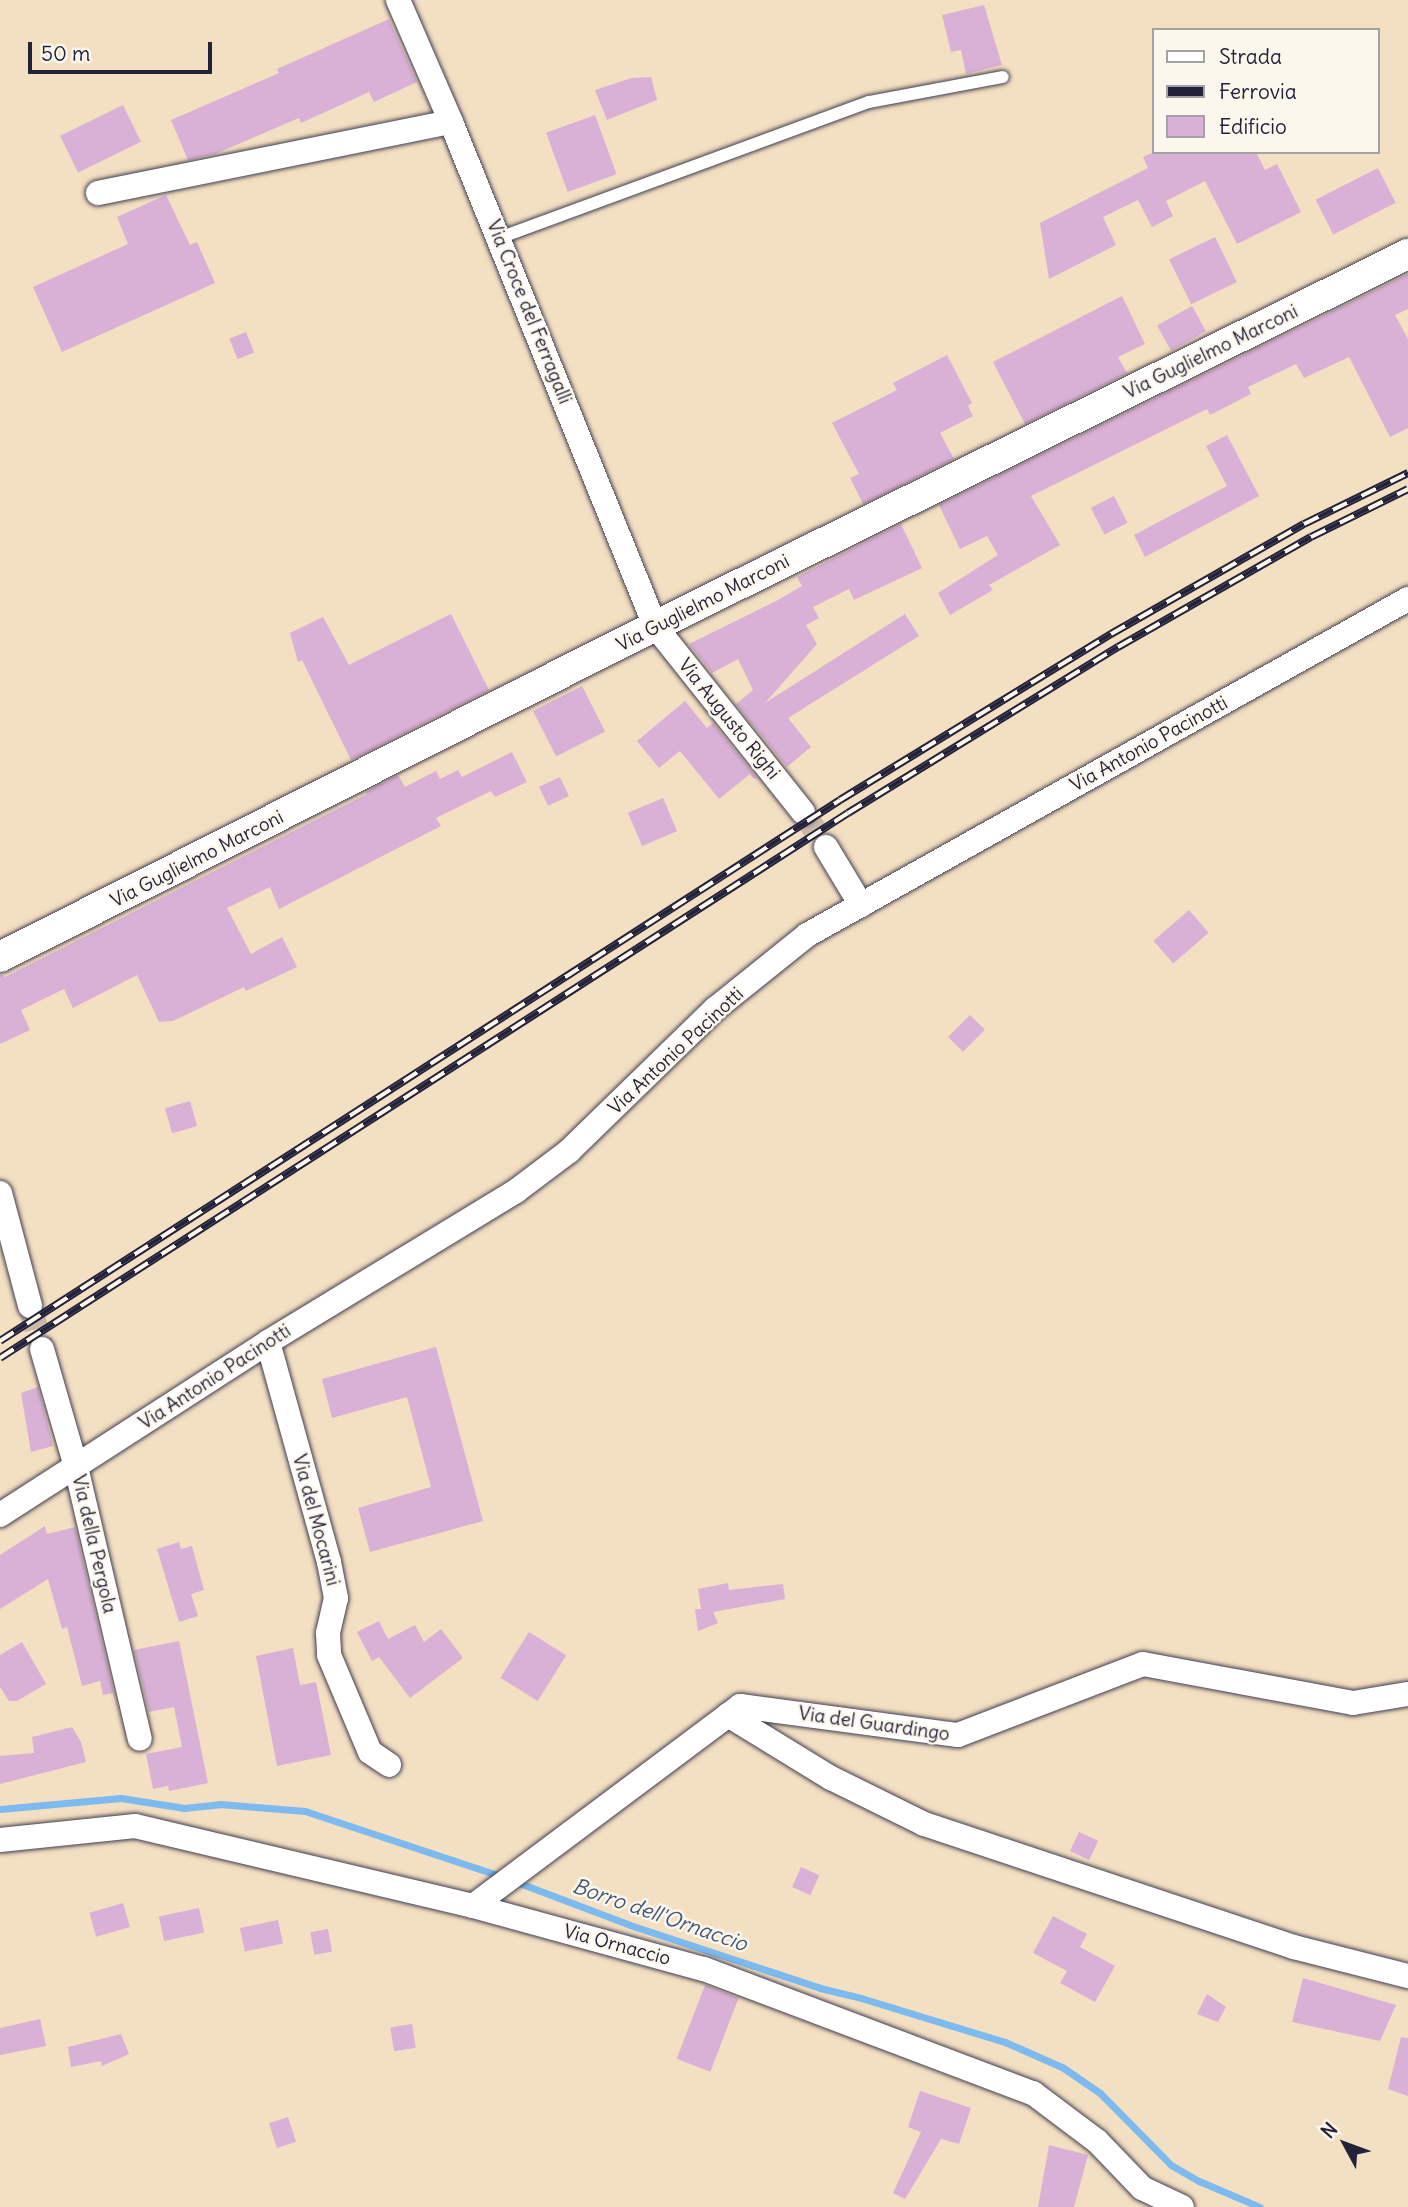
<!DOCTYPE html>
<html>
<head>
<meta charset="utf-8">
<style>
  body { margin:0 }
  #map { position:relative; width:1408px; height:2207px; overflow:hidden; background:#f3dfc2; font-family:Delius,sans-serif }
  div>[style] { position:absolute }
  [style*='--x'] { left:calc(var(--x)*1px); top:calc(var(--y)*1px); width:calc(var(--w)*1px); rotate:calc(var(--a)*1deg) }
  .stream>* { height:7px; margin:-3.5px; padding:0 3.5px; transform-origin:3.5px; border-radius:3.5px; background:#7cbaef }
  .building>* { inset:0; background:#d9b1d6; transform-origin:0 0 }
  .minor-tunnel>* { height:24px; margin-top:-12px; transform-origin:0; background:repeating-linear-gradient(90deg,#c9b9a7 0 24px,transparent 0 36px) }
  .roads { filter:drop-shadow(0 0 2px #413e4f) drop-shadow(0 0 2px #413e4f) }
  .service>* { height:12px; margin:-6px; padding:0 6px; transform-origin:6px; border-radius:6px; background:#fff }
  .minor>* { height:24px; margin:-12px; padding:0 12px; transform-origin:12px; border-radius:12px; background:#fff }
  .tertiary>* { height:30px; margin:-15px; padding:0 15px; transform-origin:15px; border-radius:15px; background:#fff }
  .rail>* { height:8px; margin-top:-4px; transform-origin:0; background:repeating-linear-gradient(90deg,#fbf7ec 0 16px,#22223b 0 32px); box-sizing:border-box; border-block:2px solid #22223b }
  span { translate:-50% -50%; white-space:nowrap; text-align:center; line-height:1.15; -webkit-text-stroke:5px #fbf7ec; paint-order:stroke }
  .street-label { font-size:19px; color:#22223b }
  .water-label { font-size:21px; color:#42577a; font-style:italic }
  .legend { position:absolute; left:1152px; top:28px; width:228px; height:126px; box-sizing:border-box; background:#fbf7ec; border:2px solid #a4a2a5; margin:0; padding:9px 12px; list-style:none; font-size:21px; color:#22223b }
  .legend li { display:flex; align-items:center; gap:14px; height:35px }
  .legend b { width:35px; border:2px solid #a4a2a5 }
  .north { position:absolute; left:1310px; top:2109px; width:70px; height:70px; -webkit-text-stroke:5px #fbf7ec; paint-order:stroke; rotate:311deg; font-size:19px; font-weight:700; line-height:28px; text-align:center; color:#22223b }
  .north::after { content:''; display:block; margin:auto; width:24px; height:32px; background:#22223b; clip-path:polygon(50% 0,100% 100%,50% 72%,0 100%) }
  .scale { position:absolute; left:28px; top:42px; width:184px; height:32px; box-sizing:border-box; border:4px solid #22223b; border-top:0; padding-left:9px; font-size:21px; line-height:24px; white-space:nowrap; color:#22223b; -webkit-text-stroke:5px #fbf7ec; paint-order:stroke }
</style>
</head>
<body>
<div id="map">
  <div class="stream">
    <i style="--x:0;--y:1809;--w:121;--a:-5.2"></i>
    <i style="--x:121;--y:1798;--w:64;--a:9"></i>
    <i style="--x:184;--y:1808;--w:36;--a:-6"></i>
    <i style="--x:220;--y:1804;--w:85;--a:4.7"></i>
    <i style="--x:305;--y:1811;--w:209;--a:18.4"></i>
    <i style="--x:514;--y:1881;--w:130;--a:20.7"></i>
    <i style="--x:636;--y:1927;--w:194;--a:18.3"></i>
    <i style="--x:820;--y:1988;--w:42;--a:13.7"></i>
    <i style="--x:861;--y:1998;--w:151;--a:17"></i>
    <i style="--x:1005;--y:2042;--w:62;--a:23.7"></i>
    <i style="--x:1062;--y:2067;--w:46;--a:34.4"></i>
    <i style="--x:1100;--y:2093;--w:101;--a:45.4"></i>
    <i style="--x:1171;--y:2165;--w:32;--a:30"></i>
    <i style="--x:1199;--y:2181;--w:66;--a:23.1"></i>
  </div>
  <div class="building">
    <i style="clip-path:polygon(984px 5px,1002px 65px,966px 74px,961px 50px,951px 52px,942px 15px)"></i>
    <i style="clip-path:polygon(389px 19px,417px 82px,374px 102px,369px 92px,301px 123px,299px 118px,215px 154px,188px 160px,171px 120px,279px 73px,277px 69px)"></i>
    <i style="clip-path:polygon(651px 77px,657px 100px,607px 120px,595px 90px,632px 78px)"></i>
    <i style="left:123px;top:105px;width:41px;height:70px;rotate:64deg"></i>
    <i style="left:595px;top:115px;width:63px;height:52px;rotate:70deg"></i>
    <i style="clip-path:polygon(1154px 152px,1256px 152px,1265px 170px,1277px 164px,1301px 212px,1237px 244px,1205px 181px,1166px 201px,1173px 216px,1152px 227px,1138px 200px,1103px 217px,1116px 245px,1049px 279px,1040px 223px,1148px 168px,1143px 157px)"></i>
    <i style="left:1378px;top:168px;width:39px;height:70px;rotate:63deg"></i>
    <i style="clip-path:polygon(166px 195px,190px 245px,197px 242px,215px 283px,62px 352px,33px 287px,128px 244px,117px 217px)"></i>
    <i style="left:1215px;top:237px;width:50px;height:51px;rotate:64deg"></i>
    <i style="clip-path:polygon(1408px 274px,1408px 309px,1395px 315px,1408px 339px,1408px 428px,1390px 437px,1349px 357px,1304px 378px,1296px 364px,1248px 387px,1251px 394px,1210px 415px,1207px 409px,1031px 496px,1060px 545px,989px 585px,993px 590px,950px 615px,938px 593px,998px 555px,987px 536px,960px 549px,939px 505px)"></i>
    <i style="clip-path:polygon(1122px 296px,1145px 344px,1118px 357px,1127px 373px,1025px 424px,993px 362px)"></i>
    <i style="left:1192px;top:306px;width:29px;height:40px;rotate:61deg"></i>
    <i style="left:246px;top:332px;width:22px;height:18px;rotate:68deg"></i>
    <i style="clip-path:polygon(947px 355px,972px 403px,968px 406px,973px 416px,940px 433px,954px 459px,863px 504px,850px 478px,859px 474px,832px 423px,897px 390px,893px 383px)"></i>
    <i style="clip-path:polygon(1227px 435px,1259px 496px,1145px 557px,1134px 535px,1227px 486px,1206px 446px)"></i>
    <i style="left:1114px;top:496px;width:30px;height:26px;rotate:63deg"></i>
    <i style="clip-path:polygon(901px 524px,922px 568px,854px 600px,849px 589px,813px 607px,819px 618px,806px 625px,817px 644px,765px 703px,905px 614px,919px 636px,788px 718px,811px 747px,787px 767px,736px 704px,753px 690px,738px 659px,712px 673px,689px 644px,778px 600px,802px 586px,797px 577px)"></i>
    <i style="clip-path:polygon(451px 614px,489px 690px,351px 760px,302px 660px,298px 662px,290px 633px,323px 617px,349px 665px)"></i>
    <i style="left:582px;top:686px;width:51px;height:55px;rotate:63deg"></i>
    <i style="clip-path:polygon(685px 701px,707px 728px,713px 723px,757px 778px,754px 779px,750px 774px,719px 799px,680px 751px,659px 768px,637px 741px)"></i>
    <i style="clip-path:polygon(512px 752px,527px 782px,495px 797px,491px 791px,436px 818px,441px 826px,279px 909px,270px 887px,227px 908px,251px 954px,282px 937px,297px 967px,246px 991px,244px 987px,173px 1021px,159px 1022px,137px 975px,73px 1008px,64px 989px,21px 1010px,30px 1030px,0 1044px,0 974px,5px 977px,367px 794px,366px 792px,398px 775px,405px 787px,436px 771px,440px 779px,458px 770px,462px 777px)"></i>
    <i style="left:560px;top:777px;width:21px;height:23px;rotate:65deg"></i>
    <i style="left:663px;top:798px;width:36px;height:38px;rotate:67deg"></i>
    <i style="left:1189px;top:910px;width:30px;height:47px;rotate:49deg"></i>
    <i style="left:970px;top:1015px;width:21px;height:31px;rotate:45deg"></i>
    <i style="left:190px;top:1101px;width:26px;height:26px;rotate:74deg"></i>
    <i style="clip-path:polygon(436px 1347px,483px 1521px,370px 1552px,358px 1508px,431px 1487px,407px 1397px,332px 1418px,322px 1379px)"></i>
    <i style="clip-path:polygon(38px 1387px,53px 1446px,31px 1452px,21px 1393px)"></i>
    <i style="clip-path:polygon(45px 1526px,47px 1534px,75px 1527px,120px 1719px,113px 1693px,103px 1695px,100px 1681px,82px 1686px,67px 1627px,62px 1629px,48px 1579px,0 1609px,0 1555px)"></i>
    <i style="clip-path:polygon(179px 1542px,181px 1549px,192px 1546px,204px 1590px,191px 1594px,198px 1616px,179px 1622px,157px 1549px)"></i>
    <i style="clip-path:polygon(728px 1583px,729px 1590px,783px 1584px,785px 1599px,713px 1612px,718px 1623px,698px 1631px,695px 1609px,701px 1609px,698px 1589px)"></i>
    <i style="clip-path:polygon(379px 1621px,388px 1639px,415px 1625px,424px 1642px,441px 1629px,463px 1658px,410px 1698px,379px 1657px,372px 1661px,357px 1632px)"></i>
    <i style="left:529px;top:1632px;width:44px;height:54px;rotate:32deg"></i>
    <i style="clip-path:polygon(179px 1641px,208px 1783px,169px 1791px,168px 1786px,153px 1789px,146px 1754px,182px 1747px,174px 1707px,149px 1712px,134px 1650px)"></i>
    <i style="clip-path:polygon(22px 1642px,46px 1684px,17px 1701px,9px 1701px,0 1687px,0 1655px)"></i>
    <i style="clip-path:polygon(293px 1648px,300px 1685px,316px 1682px,331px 1755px,277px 1766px,256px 1656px)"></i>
    <i style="clip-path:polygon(72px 1727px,81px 1742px,86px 1762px,0 1784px,0 1756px,34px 1753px,32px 1737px)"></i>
    <i style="left:1079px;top:1832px;width:21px;height:21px;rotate:25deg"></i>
    <i style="left:801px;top:1867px;width:20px;height:22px;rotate:24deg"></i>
    <i style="left:123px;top:1903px;width:25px;height:35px;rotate:74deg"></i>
    <i style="left:199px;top:1908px;width:25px;height:41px;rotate:78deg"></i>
    <i style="clip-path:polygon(1053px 1916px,1087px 1934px,1080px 1947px,1115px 1966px,1095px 2002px,1060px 1983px,1067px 1971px,1033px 1953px)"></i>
    <i style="left:278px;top:1920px;width:24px;height:39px;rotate:78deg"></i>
    <i style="left:328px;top:1929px;width:23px;height:18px;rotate:80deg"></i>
    <i style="clip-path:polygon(1303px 1978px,1396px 2005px,1380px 2041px,1292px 2022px)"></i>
    <i style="left:705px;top:1985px;width:36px;height:79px;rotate:21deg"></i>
    <i style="clip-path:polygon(1207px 1994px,1226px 2007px,1218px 2022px,1197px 2014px)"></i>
    <i style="clip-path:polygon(40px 2019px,46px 2046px,0 2055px,0 2028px)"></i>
    <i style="left:412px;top:2024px;width:24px;height:22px;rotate:81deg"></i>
    <i style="clip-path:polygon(121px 2034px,129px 2054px,102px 2066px,101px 2061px,71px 2067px,68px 2047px)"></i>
    <i style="clip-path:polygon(1401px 2037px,1408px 2038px,1408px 2096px,1388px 2089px)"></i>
    <i style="clip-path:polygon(920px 2091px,971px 2108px,959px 2144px,941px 2139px,905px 2199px,893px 2193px,921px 2132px,908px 2127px)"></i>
    <i style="left:288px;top:2117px;width:26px;height:20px;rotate:72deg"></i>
    <i style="clip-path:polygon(1049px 2145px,1088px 2155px,1074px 2207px,1038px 2207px)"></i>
  </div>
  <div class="minor-tunnel">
    <i style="--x:803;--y:812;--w:42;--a:56.7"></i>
    <i style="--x:30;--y:1306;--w:45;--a:74.4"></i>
  </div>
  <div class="roads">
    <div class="service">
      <i style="--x:499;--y:238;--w:394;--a:-20.2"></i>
      <i style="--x:869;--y:102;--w:136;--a:-10.6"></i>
    </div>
    <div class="minor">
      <i style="--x:398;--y:0;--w:133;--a:66.5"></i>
      <i style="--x:451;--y:122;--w:544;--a:67.96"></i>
      <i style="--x:655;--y:626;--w:238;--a:51.5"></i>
      <i style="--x:98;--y:193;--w:360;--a:-11.4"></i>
      <i style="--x:826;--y:847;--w:68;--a:58.9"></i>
      <i style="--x:0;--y:1193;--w:117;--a:75.1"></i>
      <i style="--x:268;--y:1342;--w:228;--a:74.5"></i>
      <i style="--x:329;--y:1562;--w:37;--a:79"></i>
      <i style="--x:336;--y:1598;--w:36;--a:103"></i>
      <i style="--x:328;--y:1633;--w:22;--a:87"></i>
      <i style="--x:329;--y:1655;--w:105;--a:67.1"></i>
      <i style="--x:370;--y:1752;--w:23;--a:34"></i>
      <i style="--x:42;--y:1349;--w:123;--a:73.9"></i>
      <i style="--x:76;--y:1467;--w:279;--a:76.8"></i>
      <i style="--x:0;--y:1515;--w:319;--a:-32.8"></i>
      <i style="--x:268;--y:1342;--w:290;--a:-31.3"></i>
      <i style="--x:516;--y:1191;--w:66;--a:-37"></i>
      <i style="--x:569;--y:1151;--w:204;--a:-44.2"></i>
      <i style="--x:715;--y:1009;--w:118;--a:-38.8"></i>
      <i style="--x:807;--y:935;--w:689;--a:-29.21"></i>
      <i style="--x:728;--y:1715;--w:121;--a:31.5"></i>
      <i style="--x:831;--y:1778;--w:104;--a:26.3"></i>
      <i style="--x:924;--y:1824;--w:390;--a:18.4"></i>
      <i style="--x:1294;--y:1947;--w:118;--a:14.3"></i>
      <i style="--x:0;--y:1840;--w:136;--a:-5.9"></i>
      <i style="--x:135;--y:1826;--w:347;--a:13.3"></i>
      <i style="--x:473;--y:1906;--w:239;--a:15.3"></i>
      <i style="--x:704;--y:1969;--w:352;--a:20.7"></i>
      <i style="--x:1033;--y:2093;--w:80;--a:36.9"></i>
      <i style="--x:1097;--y:2141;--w:65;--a:46.2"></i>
      <i style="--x:1142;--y:2188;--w:44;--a:25.4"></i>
      <i style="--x:473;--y:1906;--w:334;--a:-36.8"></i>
      <i style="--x:740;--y:1706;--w:220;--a:7.6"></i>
      <i style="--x:958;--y:1735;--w:198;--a:-21"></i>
      <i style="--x:1143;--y:1664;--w:214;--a:10.5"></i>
      <i style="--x:1353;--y:1703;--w:56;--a:-9.3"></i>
    </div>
    <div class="tertiary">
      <i style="--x:0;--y:957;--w:734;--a:-26.81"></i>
      <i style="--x:655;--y:626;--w:840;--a:-26.29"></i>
    </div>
  </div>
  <div class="rail">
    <i style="--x:0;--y:1341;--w:999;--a:-32.78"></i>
    <i style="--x:840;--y:800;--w:318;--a:-31.5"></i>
    <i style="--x:1111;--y:634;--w:222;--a:-29.7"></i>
    <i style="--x:1304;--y:524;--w:116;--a:-26.1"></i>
    <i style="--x:0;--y:1358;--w:1008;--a:-32.73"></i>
    <i style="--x:848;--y:813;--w:317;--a:-31.6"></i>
    <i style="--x:1118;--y:647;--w:222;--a:-29.7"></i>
    <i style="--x:1311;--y:537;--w:108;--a:-26.3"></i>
  </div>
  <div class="street-label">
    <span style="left:529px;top:312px;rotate:68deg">Via Croce del Ferragalli</span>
    <span style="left:1211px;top:352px;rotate:-26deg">Via Guglielmo Marconi</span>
    <span style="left:703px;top:603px;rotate:-27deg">Via Guglielmo Marconi</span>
    <span style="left:729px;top:719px;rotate:51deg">Via Augusto Righi</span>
    <span style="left:1149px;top:744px;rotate:-29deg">Via Antonio Pacinotti</span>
    <span style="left:197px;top:859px;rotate:-27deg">Via Guglielmo Marconi</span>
    <span style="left:676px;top:1051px;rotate:-43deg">Via Antonio Pacinotti</span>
    <span style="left:215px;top:1377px;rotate:-33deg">Via Antonio Pacinotti</span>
    <span style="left:316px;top:1520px;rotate:75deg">Via del Mocarini</span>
    <span style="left:94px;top:1544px;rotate:77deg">Via della Pergola</span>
    <span style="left:874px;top:1724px;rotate:8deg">Via del Guardingo</span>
    <span style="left:617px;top:1945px;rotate:15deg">Via Ornaccio</span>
  </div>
  <div class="water-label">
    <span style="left:660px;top:1915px;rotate:19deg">Borro dell'Ornaccio</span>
  </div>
  <ul class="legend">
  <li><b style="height:9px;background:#fff"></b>Strada</li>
  <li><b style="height:9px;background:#22223b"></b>Ferrovia</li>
  <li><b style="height:19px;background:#d9b1d6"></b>Edificio</li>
  </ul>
  <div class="north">N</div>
  <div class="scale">50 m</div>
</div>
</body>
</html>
